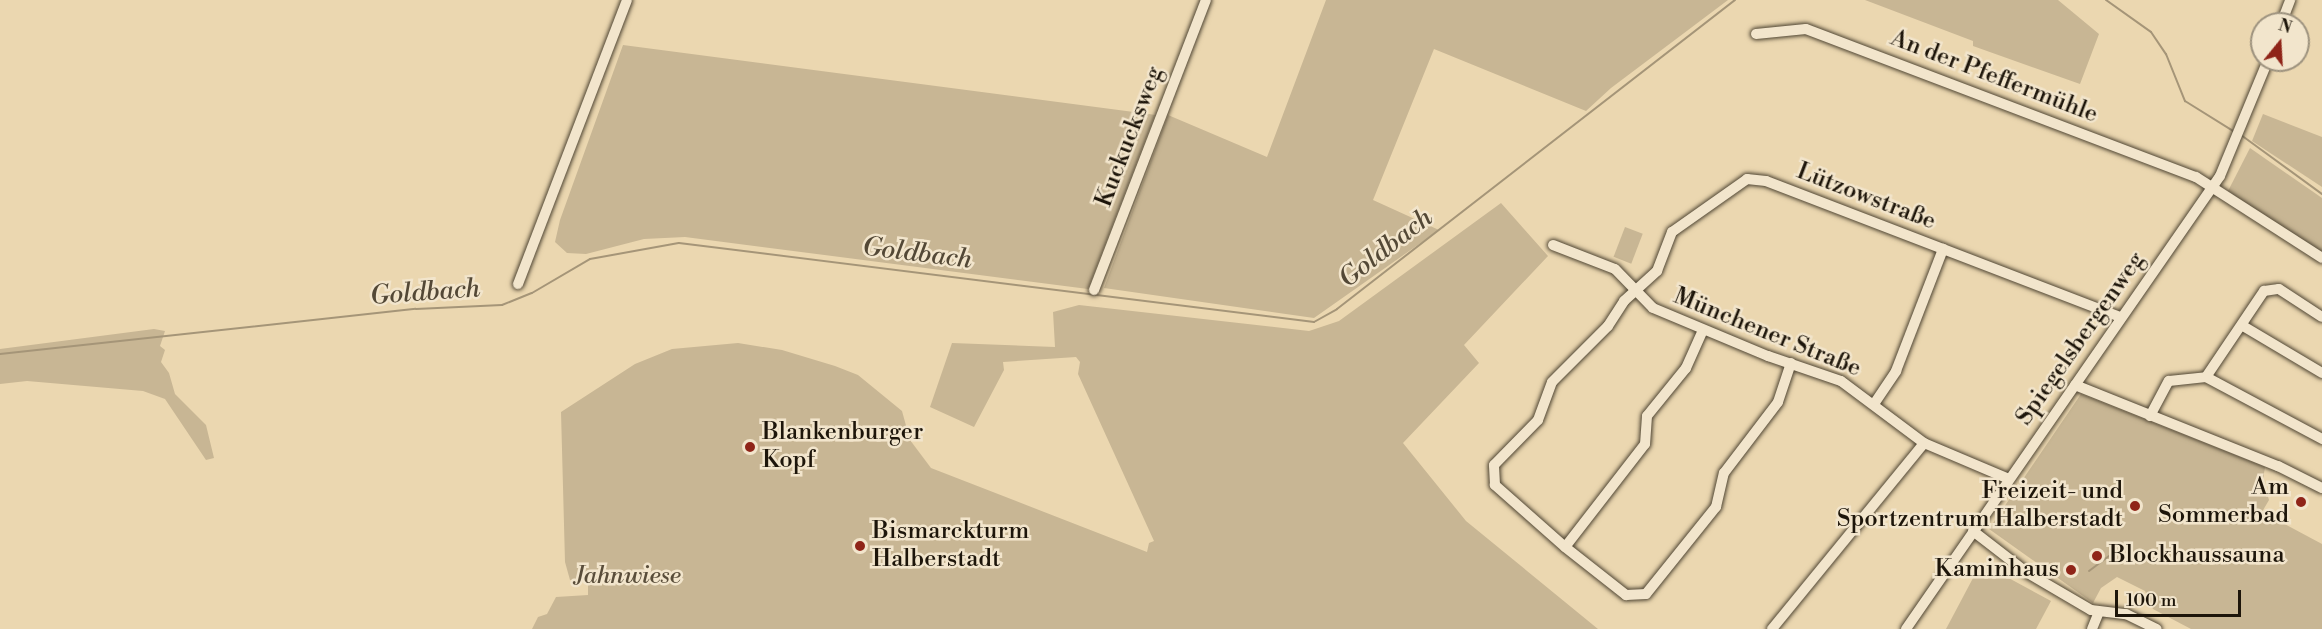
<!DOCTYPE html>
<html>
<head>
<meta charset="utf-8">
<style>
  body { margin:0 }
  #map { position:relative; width:2322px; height:629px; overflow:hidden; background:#ebd7b0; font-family:"Libre Bodoni",serif }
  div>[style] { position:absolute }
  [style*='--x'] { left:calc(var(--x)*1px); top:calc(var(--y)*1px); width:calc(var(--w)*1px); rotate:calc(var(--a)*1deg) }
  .green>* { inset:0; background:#c8b694; transform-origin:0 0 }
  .stream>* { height:2px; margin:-1px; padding:0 1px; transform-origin:1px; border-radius:1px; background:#a59578 }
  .roads { filter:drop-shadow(0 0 2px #504634) drop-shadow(0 0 2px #504634) }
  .minor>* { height:10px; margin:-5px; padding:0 5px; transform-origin:5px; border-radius:5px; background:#f2e5cc }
  .dots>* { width:16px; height:16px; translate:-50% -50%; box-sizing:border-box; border:3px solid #f2e5cc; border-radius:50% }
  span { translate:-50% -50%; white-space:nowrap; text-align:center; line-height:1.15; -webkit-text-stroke:5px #f2e5cc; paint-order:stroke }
  .street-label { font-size:24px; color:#1d150a }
  .poi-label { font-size:24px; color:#1d150a }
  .left { translate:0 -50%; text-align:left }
  .right { translate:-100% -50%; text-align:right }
  .park-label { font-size:24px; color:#594d3a; font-style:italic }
  .water-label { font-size:26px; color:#534836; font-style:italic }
  .north { position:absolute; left:2250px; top:12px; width:60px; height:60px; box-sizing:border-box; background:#f2e5cc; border:2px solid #9d927e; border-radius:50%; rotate:18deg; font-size:16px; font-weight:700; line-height:24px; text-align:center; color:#1d150a }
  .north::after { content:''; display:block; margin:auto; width:21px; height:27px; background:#8f2418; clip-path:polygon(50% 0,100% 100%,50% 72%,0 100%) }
  .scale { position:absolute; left:2115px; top:590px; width:126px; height:27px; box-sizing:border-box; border:3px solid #1d150a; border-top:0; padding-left:8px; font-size:18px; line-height:21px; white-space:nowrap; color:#1d150a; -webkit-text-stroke:4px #f2e5cc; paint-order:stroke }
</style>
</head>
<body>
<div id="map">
  <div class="green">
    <i style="clip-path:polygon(1326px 0,1728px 0,1611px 88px,1586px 111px,1434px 49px,1373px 200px,1439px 230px,1314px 318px,1104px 288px,1168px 115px,1267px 157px)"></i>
    <i style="clip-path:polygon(1865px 0,2058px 0,2099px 34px,2080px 84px,1973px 46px,1973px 41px)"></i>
    <i style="clip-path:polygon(623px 45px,1149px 114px,1155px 115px,1088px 289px,685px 237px,644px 239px,586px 254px,567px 253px,555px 242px,560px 220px)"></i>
    <i style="clip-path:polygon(2263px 114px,2322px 137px,2322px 187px,2252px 141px)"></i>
    <i style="clip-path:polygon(2250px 148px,2322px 198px,2322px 254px,2228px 191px)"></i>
    <i style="clip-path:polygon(1501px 203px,1548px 256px,1464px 345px,1479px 363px,1403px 443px,1466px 521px,1598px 629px,532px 629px,538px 617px,547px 614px,556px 597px,588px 595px,588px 579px,570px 580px,565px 562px,561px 412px,635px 364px,672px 349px,738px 343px,782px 350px,835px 366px,858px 375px,902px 411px,910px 440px,931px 468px,1147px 552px,1149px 543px,1154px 541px,1078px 374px,1080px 362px,1076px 357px,1003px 362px,1004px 370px,974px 427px,930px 407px,952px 343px,1055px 347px,1053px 312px,1079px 305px,1309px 331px,1339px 321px)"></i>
    <i style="left:1625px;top:227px;width:19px;height:32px;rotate:21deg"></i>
    <i style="clip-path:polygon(154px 329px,165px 331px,160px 346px,165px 350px,161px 362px,169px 373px,175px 394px,206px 425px,214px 458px,206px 460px,165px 399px,143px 391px,27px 381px,0 384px,0 349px)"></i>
    <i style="clip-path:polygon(2081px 394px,2265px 467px,2263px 480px,2269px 500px,2262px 512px,2322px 544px,2322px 629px,2191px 629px,2153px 609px,2145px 591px,2117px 577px,2101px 588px,2093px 603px,1989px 529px)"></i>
    <i style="clip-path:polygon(1981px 563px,2051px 601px,2036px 629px,1946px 629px)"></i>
  </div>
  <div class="stream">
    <i style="--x:2106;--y:0;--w:55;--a:35.4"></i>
    <i style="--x:2151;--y:32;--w:27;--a:56"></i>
    <i style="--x:2166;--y:54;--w:51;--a:68"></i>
    <i style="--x:2185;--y:101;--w:57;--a:32"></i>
    <i style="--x:2241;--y:135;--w:100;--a:36.1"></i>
    <i style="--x:0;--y:354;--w:418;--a:-6.2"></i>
    <i style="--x:416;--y:309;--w:86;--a:-2.7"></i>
    <i style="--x:502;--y:305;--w:32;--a:-22"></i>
    <i style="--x:532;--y:293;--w:67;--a:-30.4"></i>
    <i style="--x:590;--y:259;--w:90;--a:-10.2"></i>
    <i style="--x:679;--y:243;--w:640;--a:7.09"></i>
    <i style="--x:1314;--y:322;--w:26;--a:-29"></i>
    <i style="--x:1337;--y:309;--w:504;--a:-37.83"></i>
    <i style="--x:2089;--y:571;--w:25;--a:-37"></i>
  </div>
  <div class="roads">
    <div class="minor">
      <i style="--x:2281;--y:24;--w:26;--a:-69"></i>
      <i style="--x:1756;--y:34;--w:50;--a:-5.7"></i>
      <i style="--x:1806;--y:29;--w:417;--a:20.8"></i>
      <i style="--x:2196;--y:177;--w:150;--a:32.7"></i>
      <i style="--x:1553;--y:245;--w:66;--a:21.2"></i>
      <i style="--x:1615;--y:269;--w:54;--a:45.7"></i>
      <i style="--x:1653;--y:308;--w:125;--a:22.7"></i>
      <i style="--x:1768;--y:356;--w:77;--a:18.9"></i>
      <i style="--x:1841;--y:381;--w:104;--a:36.8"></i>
      <i style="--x:1924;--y:443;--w:92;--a:23"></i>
      <i style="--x:518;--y:284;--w:304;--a:-69"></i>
      <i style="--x:1094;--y:290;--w:311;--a:-68.9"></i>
      <i style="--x:2243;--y:326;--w:92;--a:30.7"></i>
      <i style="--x:1703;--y:330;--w:42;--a:114.1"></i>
      <i style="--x:1686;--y:368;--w:62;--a:129.1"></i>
      <i style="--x:1647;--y:416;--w:28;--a:94"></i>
      <i style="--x:1645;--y:444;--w:130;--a:127.8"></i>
      <i style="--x:1565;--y:547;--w:78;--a:38.2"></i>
      <i style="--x:1626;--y:595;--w:20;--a:-3"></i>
      <i style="--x:1646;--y:594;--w:112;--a:-51.2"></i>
      <i style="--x:1716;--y:507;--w:35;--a:-77"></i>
      <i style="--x:1724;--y:473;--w:89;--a:-52.7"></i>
      <i style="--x:1778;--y:402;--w:41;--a:-71.6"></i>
      <i style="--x:2206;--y:377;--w:132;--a:28.1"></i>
      <i style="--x:2075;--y:385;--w:219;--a:21.8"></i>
      <i style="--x:2278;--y:466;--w:49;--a:26.6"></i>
      <i style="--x:1874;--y:404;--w:40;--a:-56"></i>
      <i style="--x:1896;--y:371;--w:131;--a:-68.9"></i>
      <i style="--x:2150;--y:416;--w:40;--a:-62"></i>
      <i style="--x:2169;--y:381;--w:37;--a:-6"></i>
      <i style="--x:2206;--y:377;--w:104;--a:-56"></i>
      <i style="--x:2264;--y:291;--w:15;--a:-8"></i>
      <i style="--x:2279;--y:289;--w:51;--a:33.1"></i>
      <i style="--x:1973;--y:531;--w:67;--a:37.7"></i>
      <i style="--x:2026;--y:572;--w:75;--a:30.3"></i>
      <i style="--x:2091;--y:610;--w:35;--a:7"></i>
      <i style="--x:2126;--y:614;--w:34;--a:26"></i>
      <i style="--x:1565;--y:547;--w:94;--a:-138.5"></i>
      <i style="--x:1495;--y:485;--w:20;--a:-93"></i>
      <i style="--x:1494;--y:465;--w:63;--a:-45.6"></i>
      <i style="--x:1538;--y:420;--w:40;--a:-69.8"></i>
      <i style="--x:1552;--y:382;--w:79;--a:-45"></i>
      <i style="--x:1608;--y:326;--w:30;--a:-57"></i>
      <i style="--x:1624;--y:301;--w:45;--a:-42.3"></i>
      <i style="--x:1657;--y:271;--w:42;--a:-69"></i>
      <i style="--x:1672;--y:232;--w:92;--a:-35.2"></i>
      <i style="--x:1747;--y:179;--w:19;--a:6"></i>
      <i style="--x:1766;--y:181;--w:379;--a:21"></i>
      <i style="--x:1772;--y:629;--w:240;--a:-50.7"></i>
      <i style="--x:1906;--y:629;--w:551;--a:-55.27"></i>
      <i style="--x:2220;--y:176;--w:126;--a:-67.5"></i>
      <i style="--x:2092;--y:629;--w:18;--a:-68"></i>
    </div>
  </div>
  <div class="dots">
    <i style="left:750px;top:447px;background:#8f2418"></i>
    <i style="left:2301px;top:502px;background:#8f2418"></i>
    <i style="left:2135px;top:506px;background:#8f2418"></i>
    <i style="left:860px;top:546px;background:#8f2418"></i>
    <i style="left:2097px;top:556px;background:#8f2418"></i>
    <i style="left:2071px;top:570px;background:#8f2418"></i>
  </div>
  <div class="street-label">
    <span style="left:1994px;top:77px;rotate:21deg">An der Pfeffermühle</span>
    <span style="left:1130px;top:137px;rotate:-69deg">Kuckucksweg</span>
    <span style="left:1866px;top:197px;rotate:21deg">Lützowstraße</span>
    <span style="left:1767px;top:333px;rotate:22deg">Münchener Straße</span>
    <span style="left:2081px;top:339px;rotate:-55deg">Spiegelsbergenweg</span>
  </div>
  <div class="poi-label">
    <span class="left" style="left:762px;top:447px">Blankenburger<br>Kopf</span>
    <span class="right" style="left:2289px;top:502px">Am<br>Sommerbad</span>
    <span class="right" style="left:2123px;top:506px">Freizeit- und<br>Sportzentrum Halberstadt</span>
    <span class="left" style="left:872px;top:546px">Bismarckturm<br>Halberstadt</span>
    <span class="left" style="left:2109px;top:556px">Blockhaussauna</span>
    <span class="right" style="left:2059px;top:570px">Kaminhaus</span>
  </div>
  <div class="park-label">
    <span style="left:628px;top:577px">Jahnwiese</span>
  </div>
  <div class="water-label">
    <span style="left:1386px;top:249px;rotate:-38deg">Goldbach</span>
    <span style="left:917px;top:254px;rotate:7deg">Goldbach</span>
    <span style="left:425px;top:293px;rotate:-4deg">Goldbach</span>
  </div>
  <div class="north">N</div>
  <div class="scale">100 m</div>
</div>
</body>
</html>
